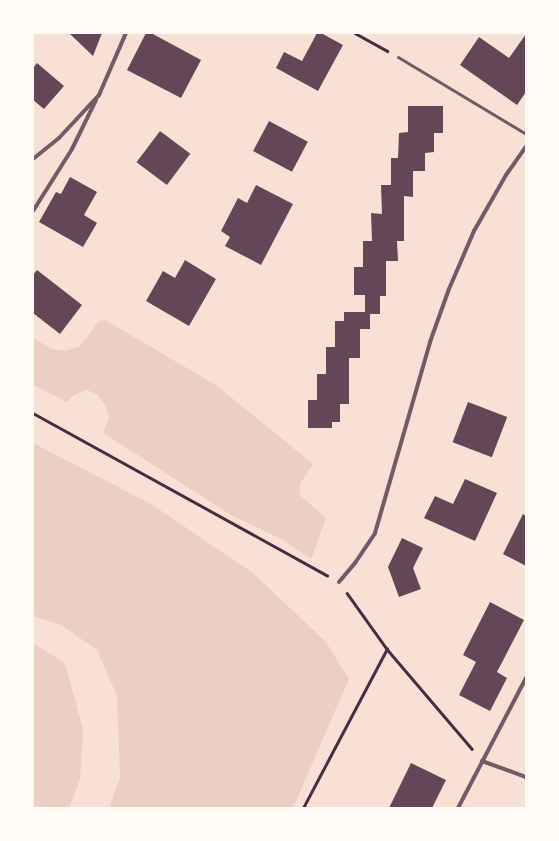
<!DOCTYPE html>
<html>
<head>
<meta charset="utf-8">
<style>
  body { margin:0 }
  #map { position:relative; width:559px; height:841px; overflow:hidden; background:#f7e1d7; font-family:Roboto,sans-serif }
  div>[style] { position:absolute }
  [style*='--x'] { left:calc(var(--x)*1px); top:calc(var(--y)*1px); width:calc(var(--w)*1px); rotate:calc(var(--a)*1deg) }
  .green>* { inset:0; background:#ebcfc5 }
  .building>* { inset:0; background:#644757; transform-origin:0 0 }
  .path>* { height:2.5px; margin:-1.25px; padding:0 1.25px; transform-origin:1.25px; border-radius:1.25px; background:#4a2c40 }
  .service>* { height:3px; margin:-1.5px; padding:0 1.5px; transform-origin:1.5px; border-radius:1.5px; background:#755966 }
  .minor>* { height:4px; margin:-2px; padding:0 2px; transform-origin:2px; border-radius:2px; background:#755966 }
  span { translate:-50% -50%; white-space:nowrap; text-align:center; line-height:1.15; -webkit-text-stroke:3px #fffaf5; paint-order:stroke }
  .frame { position:absolute; inset:0; border:34px solid #fffaf5; pointer-events:none }
</style>
</head>
<body>
<div id="map">
  <div class="green">
    <i style="clip-path:polygon(105px 320px,216px 385px,313px 464px,300px 484px,300px 495px,326px 518px,311px 559px,283px 540px,231px 515px,103px 433px,109px 418px,105px 405px,97px 394px,86px 390px,74px 395px,67px 402px,33px 385px,33px 337px,51px 349px,66px 351px,80px 346px,99px 321px)"></i>
    <i style="clip-path:polygon(33px 443px,151px 504px,253px 573px,326px 642px,349px 679px,293px 808px,109px 808px,120px 778px,117px 696px,97px 650px,61px 625px,33px 616px)"></i>
    <i style="clip-path:polygon(33px 643px,65px 663px,83px 729px,80px 780px,69px 808px,33px 808px)"></i>
  </div>
  <div class="building">
    <i style="clip-path:polygon(69px 33px,102px 33px,93px 56px)"></i>
    <i style="clip-path:polygon(146px 33px,151px 33px,201px 60px,181px 98px,127px 70px)"></i>
    <i style="clip-path:polygon(317px 33px,321px 33px,343px 45px,318px 91px,276px 68px,284px 52px,302px 61px)"></i>
    <i style="clip-path:polygon(526px 34px,526px 92px,517px 105px,460px 65px,479px 37px,509px 58px)"></i>
    <i style="clip-path:polygon(37px 63px,64px 86px,44px 109px,33px 100px,33px 68px)"></i>
    <i style="clip-path:polygon(408px 106px,443px 106px,443px 133px,434px 133px,434px 152px,425px 153px,425px 171px,413px 171px,413px 197px,404px 196px,404px 241px,397px 241px,398px 261px,386px 261px,386px 296px,380px 296px,380px 314px,370px 314px,370px 329px,360px 329px,360px 358px,349px 358px,349px 404px,340px 404px,340px 422px,332px 422px,332px 428px,308px 428px,308px 400px,317px 400px,317px 374px,326px 374px,326px 347px,335px 347px,335px 321px,344px 321px,344px 312px,365px 312px,365px 295px,354px 295px,354px 267px,363px 267px,363px 241px,372px 241px,371px 213px,382px 214px,381px 185px,391px 185px,391px 158px,398px 158px,399px 133px,408px 132px)"></i>
    <i style="left:269px;top:121px;width:44px;height:34px;rotate:28deg"></i>
    <i style="left:160px;top:131px;width:38px;height:39px;rotate:37deg"></i>
    <i style="clip-path:polygon(70px 177px,97px 192px,84px 215px,97px 223px,83px 247px,39px 222px,56px 192px,61px 194px)"></i>
    <i style="clip-path:polygon(256px 185px,293px 204px,261px 265px,225px 246px,230px 237px,221px 231px,238px 198px,247px 203px)"></i>
    <i style="clip-path:polygon(185px 260px,216px 279px,189px 326px,146px 301px,163px 271px,175px 278px)"></i>
    <i style="clip-path:polygon(37px 270px,82px 305px,60px 334px,33px 313px,33px 275px)"></i>
    <i style="left:468px;top:402px;width:42px;height:43px;rotate:21deg"></i>
    <i style="clip-path:polygon(465px 479px,497px 493px,475px 541px,424px 518px,435px 496px,453px 504px)"></i>
    <i style="clip-path:polygon(523px 514px,526px 516px,526px 566px,503px 554px)"></i>
    <i style="clip-path:polygon(402px 538px,423px 548px,413px 568px,421px 589px,399px 597px,388px 567px)"></i>
    <i style="clip-path:polygon(490px 602px,524px 620px,497px 672px,507px 678px,490px 711px,459px 695px,476px 662px,463px 655px)"></i>
    <i style="clip-path:polygon(411px 763px,446px 780px,432px 808px,389px 808px)"></i>
  </div>
  <div class="path">
    <i style="--x:355;--y:33;--w:37;--a:29"></i>
    <i style="--x:33;--y:413;--w:336;--a:28.9"></i>
    <i style="--x:347;--y:593;--w:69;--a:54.5"></i>
    <i style="--x:387;--y:649;--w:131;--a:49.6"></i>
    <i style="--x:303;--y:808;--w:180;--a:-62.2"></i>
  </div>
  <div class="service">
    <i style="--x:398;--y:57;--w:149;--a:31"></i>
  </div>
  <div class="minor">
    <i style="--x:33;--y:159;--w:33;--a:-39"></i>
    <i style="--x:59;--y:138;--w:59;--a:-47.1"></i>
    <i style="--x:99;--y:95;--w:68;--a:-66.5"></i>
    <i style="--x:33;--y:211;--w:73;--a:-57.8"></i>
    <i style="--x:72;--y:149;--w:55;--a:-63.9"></i>
    <i style="--x:339;--y:582;--w:25;--a:-50"></i>
    <i style="--x:355;--y:563;--w:36;--a:-56"></i>
    <i style="--x:375;--y:533;--w:199;--a:-73.9"></i>
    <i style="--x:430;--y:342;--w:56;--a:-70.3"></i>
    <i style="--x:449;--y:289;--w:63;--a:-66.7"></i>
    <i style="--x:474;--y:231;--w:64;--a:-60.3"></i>
    <i style="--x:506;--y:175;--w:35;--a:-55"></i>
    <i style="--x:482;--y:761;--w:47;--a:20"></i>
    <i style="--x:458;--y:808;--w:147;--a:-62.4"></i>
  </div>
  <div class="frame"></div>
</div>
</body>
</html>
